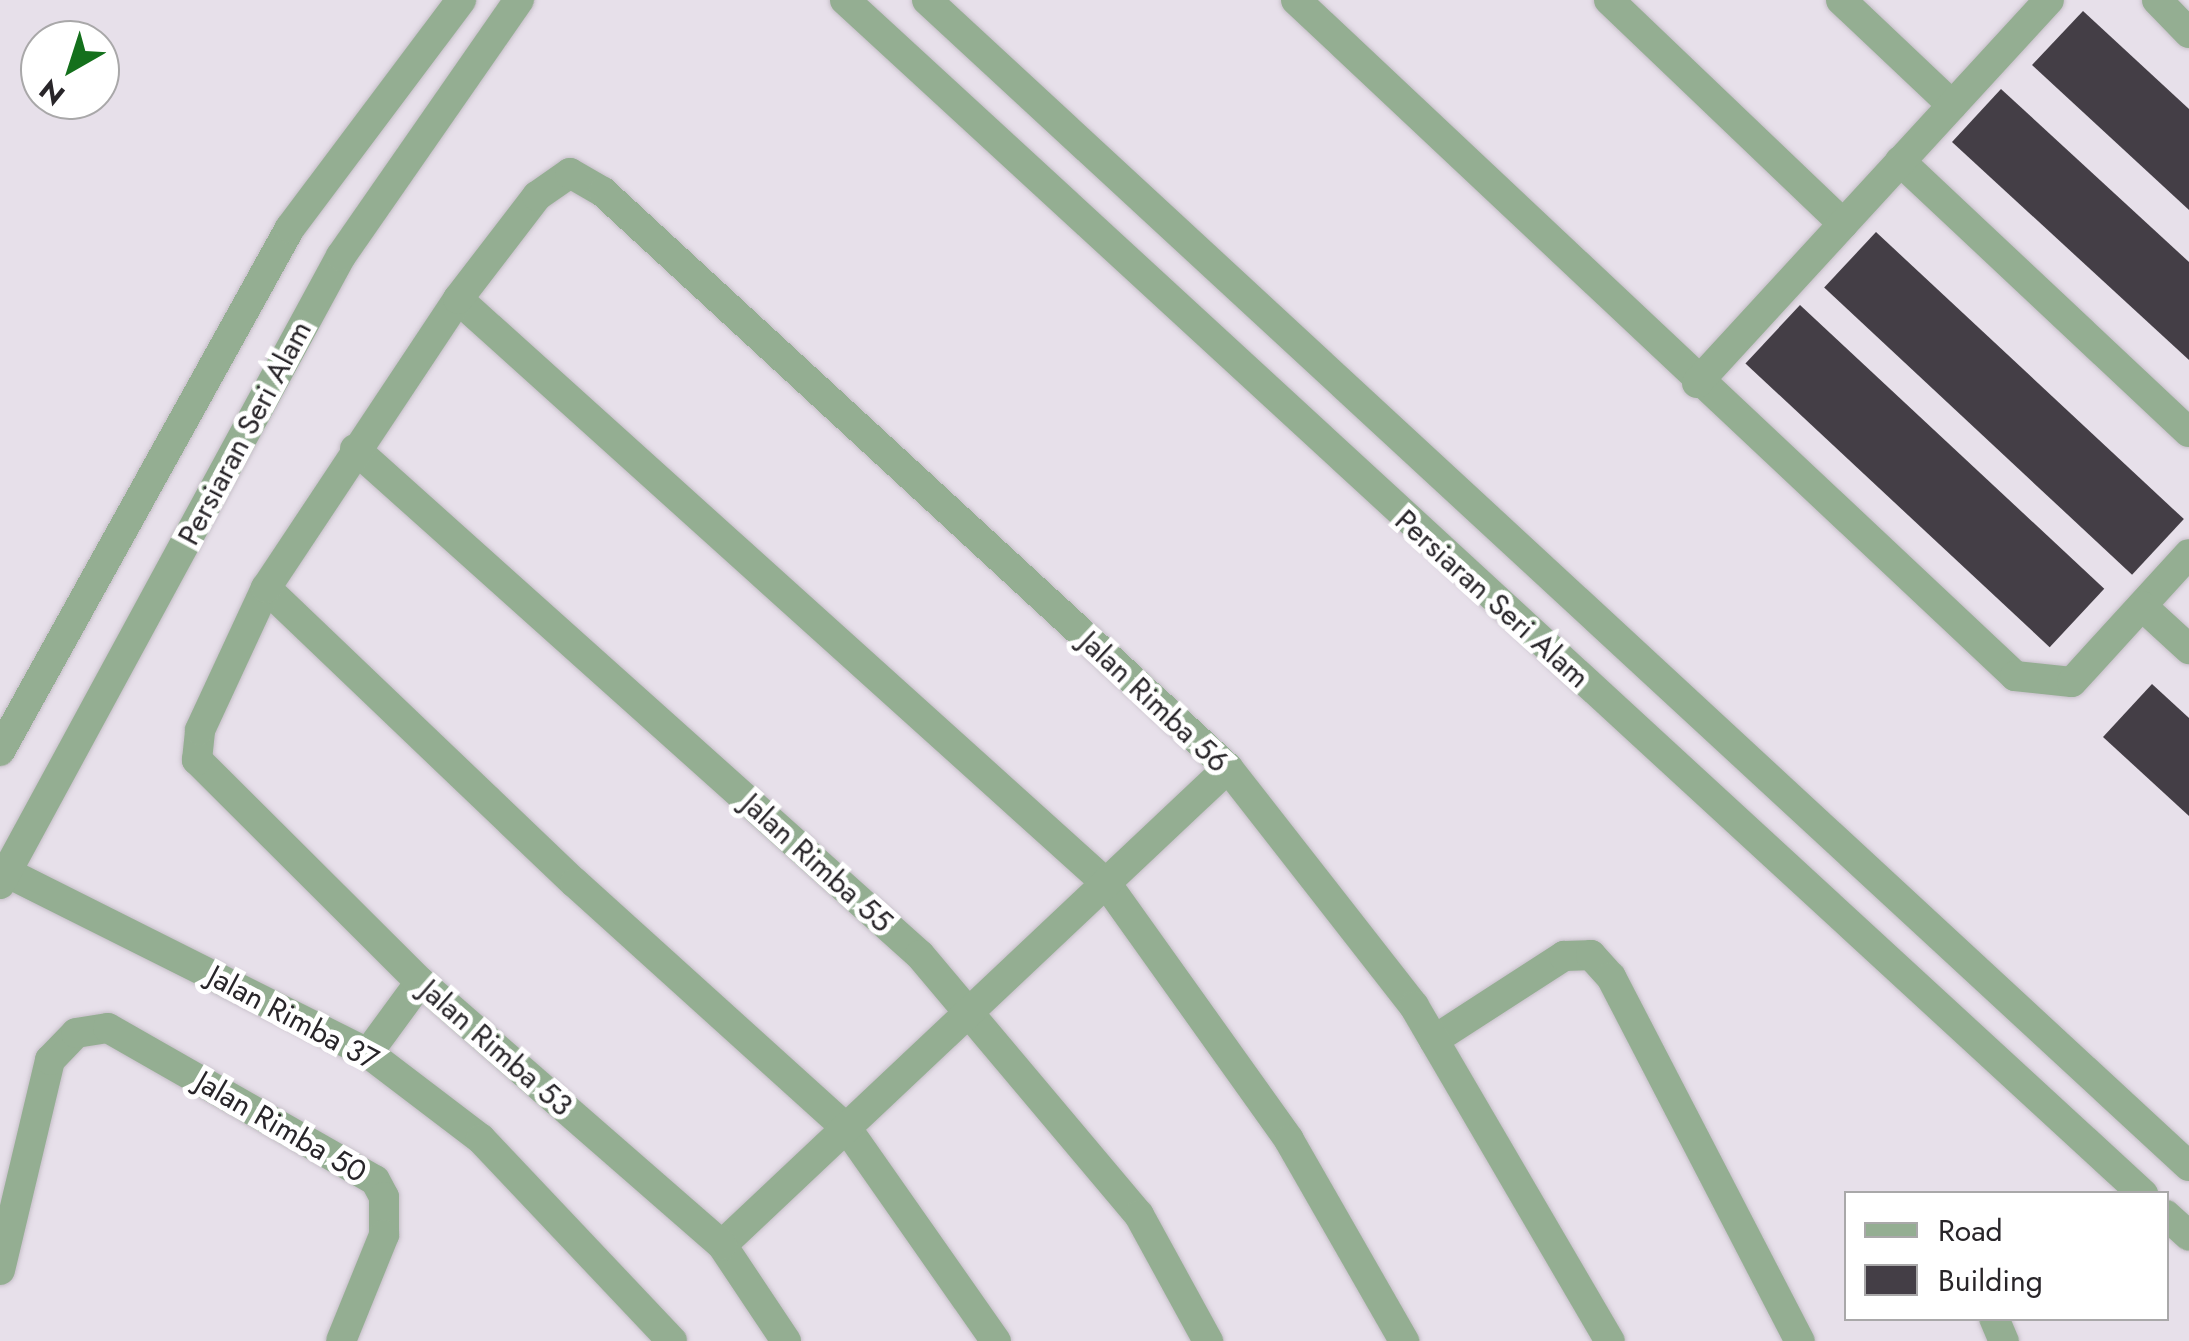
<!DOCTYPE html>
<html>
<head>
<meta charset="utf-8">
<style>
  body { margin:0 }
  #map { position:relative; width:2189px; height:1341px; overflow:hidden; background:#e7e0ea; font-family:Jost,sans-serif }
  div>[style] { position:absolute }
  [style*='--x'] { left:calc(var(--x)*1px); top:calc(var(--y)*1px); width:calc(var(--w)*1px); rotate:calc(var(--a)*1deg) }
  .building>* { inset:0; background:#443e46; transform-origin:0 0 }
  .roads { filter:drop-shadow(0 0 2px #c5bec7) drop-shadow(0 0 2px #c5bec7) }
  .minor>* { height:30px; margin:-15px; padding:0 15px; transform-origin:15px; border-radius:15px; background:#94ae92 }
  span { translate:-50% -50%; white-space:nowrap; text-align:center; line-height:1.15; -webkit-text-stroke:10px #fff; paint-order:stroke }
  .street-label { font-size:30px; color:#282529 }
  .legend { position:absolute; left:1844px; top:1191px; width:325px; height:130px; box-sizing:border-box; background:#fff; border:2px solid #a9a8a9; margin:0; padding:12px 18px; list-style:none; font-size:30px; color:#282529 }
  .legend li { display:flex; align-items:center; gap:20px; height:50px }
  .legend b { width:50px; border:2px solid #a9a8a9 }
  .north { position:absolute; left:20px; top:20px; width:100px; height:100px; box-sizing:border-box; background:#fff; border:2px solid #a9a8a9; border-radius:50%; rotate:219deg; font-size:28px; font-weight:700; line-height:40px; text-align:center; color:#282529 }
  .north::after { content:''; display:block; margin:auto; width:35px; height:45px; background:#14701c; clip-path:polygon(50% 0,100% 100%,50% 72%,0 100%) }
</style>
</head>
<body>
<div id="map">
  <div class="building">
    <i style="clip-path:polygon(2083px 11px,2189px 109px,2189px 210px,2032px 65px)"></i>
    <i style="clip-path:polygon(2001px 89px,2189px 262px,2189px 360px,1952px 142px)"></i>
    <i style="left:1876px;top:232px;width:421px;height:76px;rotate:43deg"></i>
    <i style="left:1800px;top:305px;width:416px;height:80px;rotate:43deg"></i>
    <i style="clip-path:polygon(2152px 684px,2189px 718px,2189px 816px,2103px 737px)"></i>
  </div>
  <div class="roads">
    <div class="minor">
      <i style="--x:845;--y:0;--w:1764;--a:42.61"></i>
      <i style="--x:927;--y:0;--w:1718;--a:42.74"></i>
      <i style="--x:1296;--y:0;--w:987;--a:43.23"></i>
      <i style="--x:2015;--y:676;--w:57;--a:6"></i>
      <i style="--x:2072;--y:682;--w:173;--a:-47.6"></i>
      <i style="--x:1609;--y:0;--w:324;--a:43.7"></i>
      <i style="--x:1841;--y:0;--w:153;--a:43.4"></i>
      <i style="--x:2157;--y:0;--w:46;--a:45.9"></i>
      <i style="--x:1900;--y:161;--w:396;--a:43.2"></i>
      <i style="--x:458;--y:299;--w:872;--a:42.03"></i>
      <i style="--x:1106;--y:883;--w:315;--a:54.5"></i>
      <i style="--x:1289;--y:1140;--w:232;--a:60.2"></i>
      <i style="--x:1697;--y:383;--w:520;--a:-47.42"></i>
      <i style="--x:355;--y:449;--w:758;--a:41.85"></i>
      <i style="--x:920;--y:955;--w:340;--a:49.9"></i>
      <i style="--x:1139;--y:1215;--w:144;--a:61.3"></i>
      <i style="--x:266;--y:588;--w:427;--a:43.7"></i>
      <i style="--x:575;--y:883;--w:368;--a:42.1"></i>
      <i style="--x:848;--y:1130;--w:258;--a:55"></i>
      <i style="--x:2142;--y:606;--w:64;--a:42.5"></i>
      <i style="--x:0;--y:751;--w:598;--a:-60.99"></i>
      <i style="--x:290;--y:228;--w:285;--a:-53.1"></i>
      <i style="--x:0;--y:869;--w:411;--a:26.6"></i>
      <i style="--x:368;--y:1053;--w:142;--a:37.3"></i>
      <i style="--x:481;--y:1139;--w:278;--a:46.6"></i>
      <i style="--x:0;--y:884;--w:715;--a:-61.5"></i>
      <i style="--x:341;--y:256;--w:312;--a:-55.2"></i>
      <i style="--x:1434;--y:1040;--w:155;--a:-32.9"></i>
      <i style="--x:1564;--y:956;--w:27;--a:-2"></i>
      <i style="--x:1591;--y:955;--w:30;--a:48"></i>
      <i style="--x:1611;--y:977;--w:410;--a:62.6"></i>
      <i style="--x:368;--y:1053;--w:88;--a:-53.8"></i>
      <i style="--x:2166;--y:1215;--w:31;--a:42"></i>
      <i style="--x:722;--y:1245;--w:695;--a:-43.31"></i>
      <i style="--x:0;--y:1270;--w:216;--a:-76.6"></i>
      <i style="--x:50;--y:1060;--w:37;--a:-46"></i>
      <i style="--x:76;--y:1033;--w:32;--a:-9"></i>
      <i style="--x:108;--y:1028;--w:307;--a:29.7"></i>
      <i style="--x:375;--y:1180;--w:19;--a:62"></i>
      <i style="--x:384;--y:1197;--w:38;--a:90"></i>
      <i style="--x:384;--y:1235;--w:114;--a:112.1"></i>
      <i style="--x:1994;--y:1318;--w:25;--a:67"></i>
      <i style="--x:786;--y:1341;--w:115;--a:-123.7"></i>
      <i style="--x:722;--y:1245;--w:400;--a:-138.9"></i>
      <i style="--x:420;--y:982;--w:315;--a:-135.1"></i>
      <i style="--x:197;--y:760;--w:30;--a:-84"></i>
      <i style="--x:200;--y:730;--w:157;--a:-65.1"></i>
      <i style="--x:266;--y:588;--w:347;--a:-56.4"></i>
      <i style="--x:458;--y:299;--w:130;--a:-52.5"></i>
      <i style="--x:537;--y:196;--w:40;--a:-34.9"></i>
      <i style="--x:570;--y:173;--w:38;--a:30"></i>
      <i style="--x:603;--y:192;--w:850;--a:42.66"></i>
      <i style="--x:1228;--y:768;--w:302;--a:52"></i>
      <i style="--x:1414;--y:1006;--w:388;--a:59.7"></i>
    </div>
  </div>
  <div class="street-label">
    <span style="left:245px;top:433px;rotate:-62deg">Persiaran Seri Alam</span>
    <span style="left:1492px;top:599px;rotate:42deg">Persiaran Seri Alam</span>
    <span style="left:1154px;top:702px;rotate:43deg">Jalan Rimba 56</span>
    <span style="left:817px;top:863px;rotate:42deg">Jalan Rimba 55</span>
    <span style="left:293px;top:1018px;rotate:28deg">Jalan Rimba 37</span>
    <span style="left:496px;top:1048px;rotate:41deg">Jalan Rimba 53</span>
    <span style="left:281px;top:1127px;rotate:30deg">Jalan Rimba 50</span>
  </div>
  <ul class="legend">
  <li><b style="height:12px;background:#94ae92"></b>Road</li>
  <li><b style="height:28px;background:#443e46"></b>Building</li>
  </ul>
  <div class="north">N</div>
</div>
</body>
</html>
